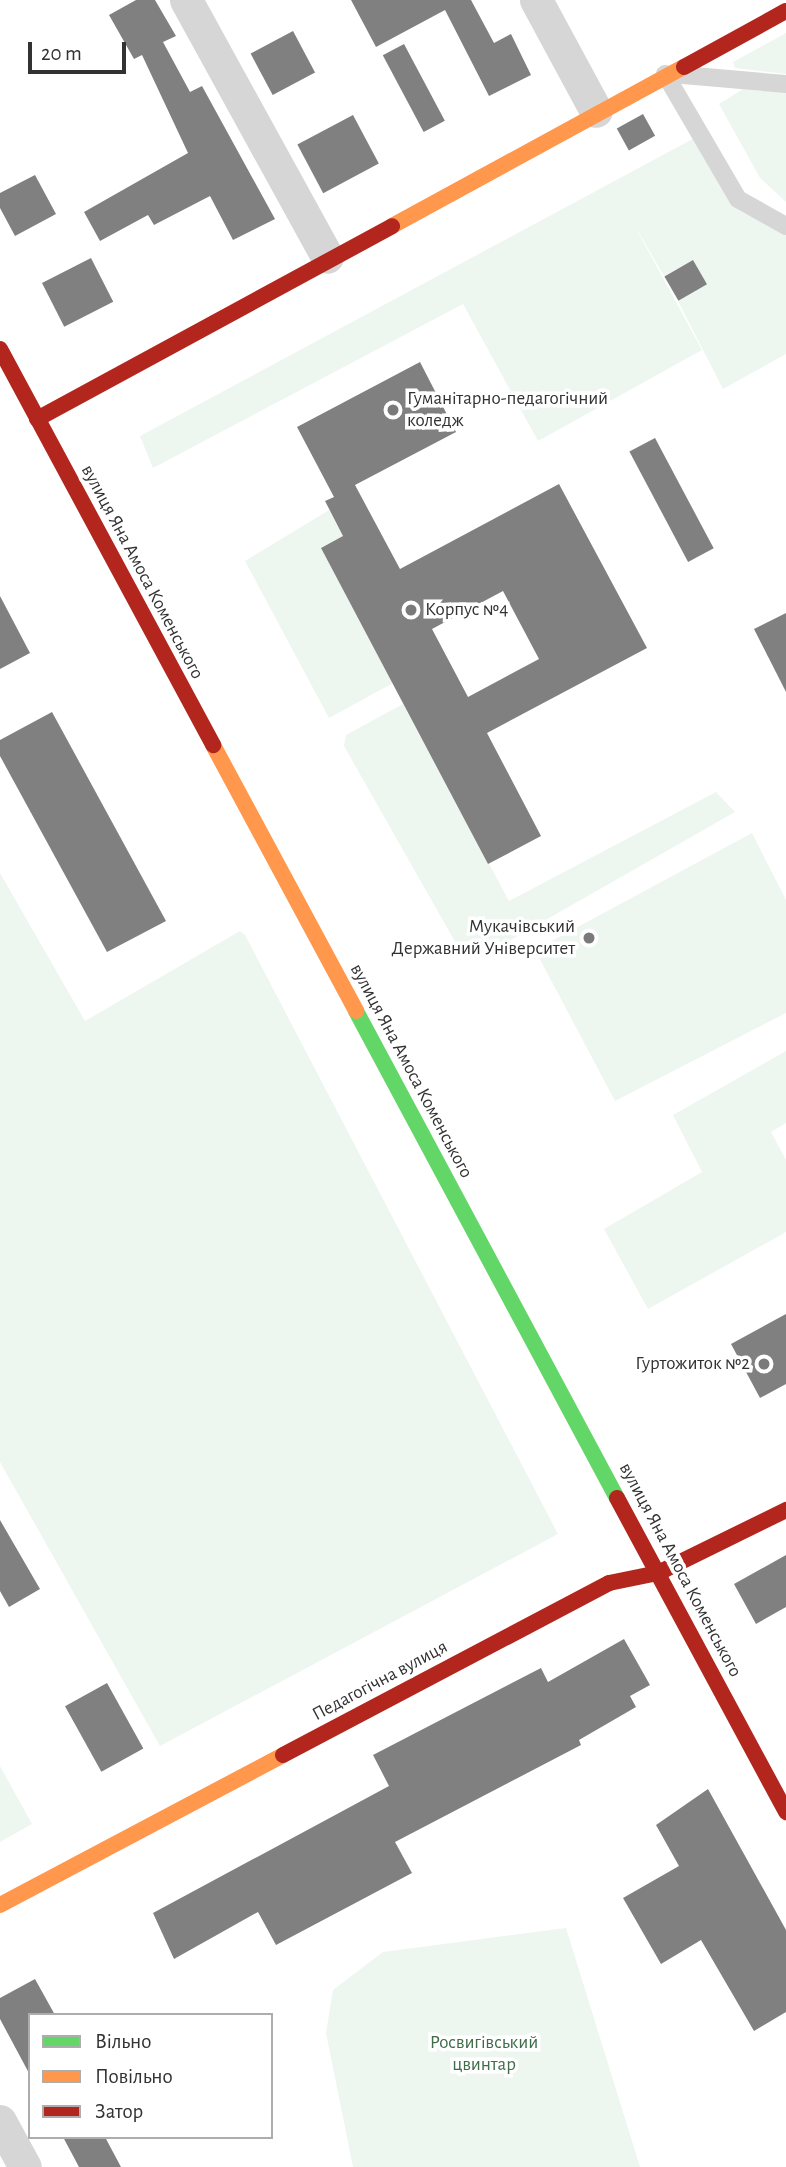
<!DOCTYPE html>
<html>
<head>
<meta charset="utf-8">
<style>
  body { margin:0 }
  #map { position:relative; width:786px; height:2167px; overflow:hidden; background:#fff; font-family:"Alegreya Sans",sans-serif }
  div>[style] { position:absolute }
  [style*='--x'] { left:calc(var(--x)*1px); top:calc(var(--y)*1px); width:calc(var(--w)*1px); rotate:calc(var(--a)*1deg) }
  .green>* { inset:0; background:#eef6f0 }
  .building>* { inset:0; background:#808080; transform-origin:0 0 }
  .lane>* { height:18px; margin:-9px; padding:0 9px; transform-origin:9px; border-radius:9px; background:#d6d6d6 }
  .street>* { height:33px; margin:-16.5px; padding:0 16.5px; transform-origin:16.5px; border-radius:16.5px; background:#d6d6d6 }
  .fast>* { height:16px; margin:-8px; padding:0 8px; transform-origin:8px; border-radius:8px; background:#63d668 }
  .slow>* { height:16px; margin:-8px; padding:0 8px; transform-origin:8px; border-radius:8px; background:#ff974d }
  .jam>* { height:16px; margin:-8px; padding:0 8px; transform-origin:8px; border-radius:8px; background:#b3261e }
  .dots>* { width:19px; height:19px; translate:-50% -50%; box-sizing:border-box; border:4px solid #fff; border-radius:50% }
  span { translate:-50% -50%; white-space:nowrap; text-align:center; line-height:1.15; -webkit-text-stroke:7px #fff; paint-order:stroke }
  .poi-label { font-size:19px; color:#323232 }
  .left { translate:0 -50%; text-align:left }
  .right { translate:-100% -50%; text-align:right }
  .street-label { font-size:19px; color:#323232 }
  .park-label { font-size:19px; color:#3f6d49 }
  .legend { position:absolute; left:28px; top:2013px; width:245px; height:126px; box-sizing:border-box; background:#fff; border:2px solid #adadad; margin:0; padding:9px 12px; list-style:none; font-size:21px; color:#323232 }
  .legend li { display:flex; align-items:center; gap:14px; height:35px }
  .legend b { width:35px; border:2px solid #adadad }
  .scale { position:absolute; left:28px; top:42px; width:98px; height:32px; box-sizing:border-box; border:4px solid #323232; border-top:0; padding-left:9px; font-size:21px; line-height:24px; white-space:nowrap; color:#323232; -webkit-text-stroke:5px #fff; paint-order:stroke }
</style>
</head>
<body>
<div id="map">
  <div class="green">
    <i style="clip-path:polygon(786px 33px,786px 74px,735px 68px,733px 62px)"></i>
    <i style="clip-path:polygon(743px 89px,786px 93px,786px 202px,760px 178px,719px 104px)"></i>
    <i style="clip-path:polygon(700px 135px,738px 199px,786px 226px,786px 354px,723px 389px,678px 301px,707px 284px,693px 260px,664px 276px,632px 221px,702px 350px,538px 441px,463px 304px,153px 468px,140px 436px)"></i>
    <i style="clip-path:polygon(329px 510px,343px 536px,321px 548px,393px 683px,329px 718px,245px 561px)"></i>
    <i style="clip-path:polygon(403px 704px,509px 901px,716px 792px,735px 812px,507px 942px,462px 954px,344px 746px,346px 735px)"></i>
    <i style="clip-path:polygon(752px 833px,786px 900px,786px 1013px,615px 1101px,535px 950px)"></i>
    <i style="clip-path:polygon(0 873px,85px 1021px,240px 931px,245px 935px,558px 1534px,160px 1746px,0 1462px)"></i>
    <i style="clip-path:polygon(786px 1051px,786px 1123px,771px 1132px,786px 1160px,786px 1232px,648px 1309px,604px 1229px,702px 1172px,673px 1115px)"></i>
    <i style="clip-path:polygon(0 1766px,32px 1824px,0 1842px)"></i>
    <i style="clip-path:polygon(566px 1928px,640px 2167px,353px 2167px,326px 2033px,333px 1990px,383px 1952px)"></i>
  </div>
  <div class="building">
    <i style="clip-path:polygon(136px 0,155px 0,176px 36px,163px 42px,190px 92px,202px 86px,275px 219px,233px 240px,210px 196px,154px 225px,148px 215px,100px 241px,84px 212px,188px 153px,142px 55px,134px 59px,109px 15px)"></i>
    <i style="clip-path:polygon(351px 0,471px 0,494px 43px,511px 34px,531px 75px,489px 96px,445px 10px,376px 47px)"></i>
    <i style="left:293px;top:31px;width:47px;height:48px;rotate:62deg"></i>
    <i style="left:404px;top:44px;width:87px;height:24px;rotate:62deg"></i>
    <i style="left:643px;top:114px;width:25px;height:30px;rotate:61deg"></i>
    <i style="left:353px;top:115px;width:55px;height:63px;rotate:62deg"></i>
    <i style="clip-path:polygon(35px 175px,56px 214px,15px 236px,0 208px,0 193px)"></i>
    <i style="left:91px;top:258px;width:49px;height:55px;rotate:63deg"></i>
    <i style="left:693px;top:260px;width:28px;height:33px;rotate:60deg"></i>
    <i style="clip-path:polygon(evenodd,420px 362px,456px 432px,355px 485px,400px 569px,559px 484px,647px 648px,487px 733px,541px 836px,488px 864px,321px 548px,343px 536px,325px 501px,334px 497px,297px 427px,420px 362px,503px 591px,539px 659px,468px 697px,432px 629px,503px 591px)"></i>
    <i style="left:655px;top:438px;width:125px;height:29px;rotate:62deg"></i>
    <i style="clip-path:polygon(0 596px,30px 653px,0 669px)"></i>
    <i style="clip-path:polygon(786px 613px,786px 692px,754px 629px)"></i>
    <i style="clip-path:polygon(52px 712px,166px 921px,107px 952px,0 756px,0 740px)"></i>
    <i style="clip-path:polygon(786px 1314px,786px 1384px,760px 1398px,731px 1344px)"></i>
    <i style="clip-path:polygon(0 1520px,40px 1589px,9px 1607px,0 1591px)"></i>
    <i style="clip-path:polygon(786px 1555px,786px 1607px,756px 1624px,734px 1584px)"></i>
    <i style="clip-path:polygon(624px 1639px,650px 1685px,630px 1696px,636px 1707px,579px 1740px,581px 1745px,395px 1842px,412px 1873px,276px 1945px,258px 1912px,174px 1959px,153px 1913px,389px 1786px,373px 1755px,541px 1668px,548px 1682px)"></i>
    <i style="left:107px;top:1683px;width:75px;height:48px;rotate:61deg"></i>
    <i style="clip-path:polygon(708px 1789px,786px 1930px,786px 2012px,754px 2031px,701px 1940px,661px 1964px,623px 1898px,679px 1866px,656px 1825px)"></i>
    <i style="clip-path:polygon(35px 1979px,55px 2015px,30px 2015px,30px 2075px,0 2019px,0 1998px)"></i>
    <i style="clip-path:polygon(63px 2137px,105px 2137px,121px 2167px,79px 2167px)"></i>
  </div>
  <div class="lane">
    <i style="--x:665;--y:74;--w:145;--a:59.7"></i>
    <i style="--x:738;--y:199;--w:55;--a:29.4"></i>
    <i style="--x:683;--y:75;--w:103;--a:5"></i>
  </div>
  <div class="street">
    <i style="--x:186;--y:0;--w:293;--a:61.2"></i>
    <i style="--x:536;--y:0;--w:126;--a:61.6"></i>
    <i style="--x:0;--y:2121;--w:52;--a:61.5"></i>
  </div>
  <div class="fast">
    <i style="--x:356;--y:1011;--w:553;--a:61.81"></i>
  </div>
  <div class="slow">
    <i style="--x:392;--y:226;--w:332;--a:-28.6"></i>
    <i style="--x:213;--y:745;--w:302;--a:61.7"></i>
    <i style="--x:0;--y:1905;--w:320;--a:-27.9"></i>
  </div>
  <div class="jam">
    <i style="--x:684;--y:67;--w:116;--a:-28.8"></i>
    <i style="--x:0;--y:349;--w:450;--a:61.7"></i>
    <i style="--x:37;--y:419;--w:404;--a:-28.5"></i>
    <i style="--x:617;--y:1498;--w:357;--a:61.7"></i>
    <i style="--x:283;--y:1755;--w:369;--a:-27.8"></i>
    <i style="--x:609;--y:1583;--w:50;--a:-11.5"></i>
    <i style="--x:658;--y:1573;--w:143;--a:-26.2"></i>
  </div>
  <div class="dots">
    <i style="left:393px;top:410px;background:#7a7a7a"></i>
    <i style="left:411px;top:610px;background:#7a7a7a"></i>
    <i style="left:589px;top:938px;background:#7a7a7a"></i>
    <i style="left:764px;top:1364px;background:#7a7a7a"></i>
  </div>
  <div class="poi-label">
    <span class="left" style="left:407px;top:410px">Гуманітарно-педагогічний<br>коледж</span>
    <span class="left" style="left:425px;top:610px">Корпус №4</span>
    <span class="right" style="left:575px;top:938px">Мукачівський<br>Державний Університет</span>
    <span class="right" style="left:750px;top:1364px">Гуртожиток №2</span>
  </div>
  <div class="street-label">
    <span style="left:142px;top:572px;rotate:62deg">вулиця Яна Амоса Коменського</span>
    <span style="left:411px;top:1071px;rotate:62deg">вулиця Яна Амоса Коменського</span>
    <span style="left:680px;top:1570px;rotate:62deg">вулиця Яна Амоса Коменського</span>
    <span style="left:380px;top:1681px;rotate:-28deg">Педагогічна вулиця</span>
  </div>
  <div class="park-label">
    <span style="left:484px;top:2054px">Росвигівський<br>цвинтар</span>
  </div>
  <ul class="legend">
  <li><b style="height:9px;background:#63d668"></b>Вільно</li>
  <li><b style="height:9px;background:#ff974d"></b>Повільно</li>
  <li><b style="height:9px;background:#b3261e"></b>Затор</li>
  </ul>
  <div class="scale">20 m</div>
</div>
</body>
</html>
